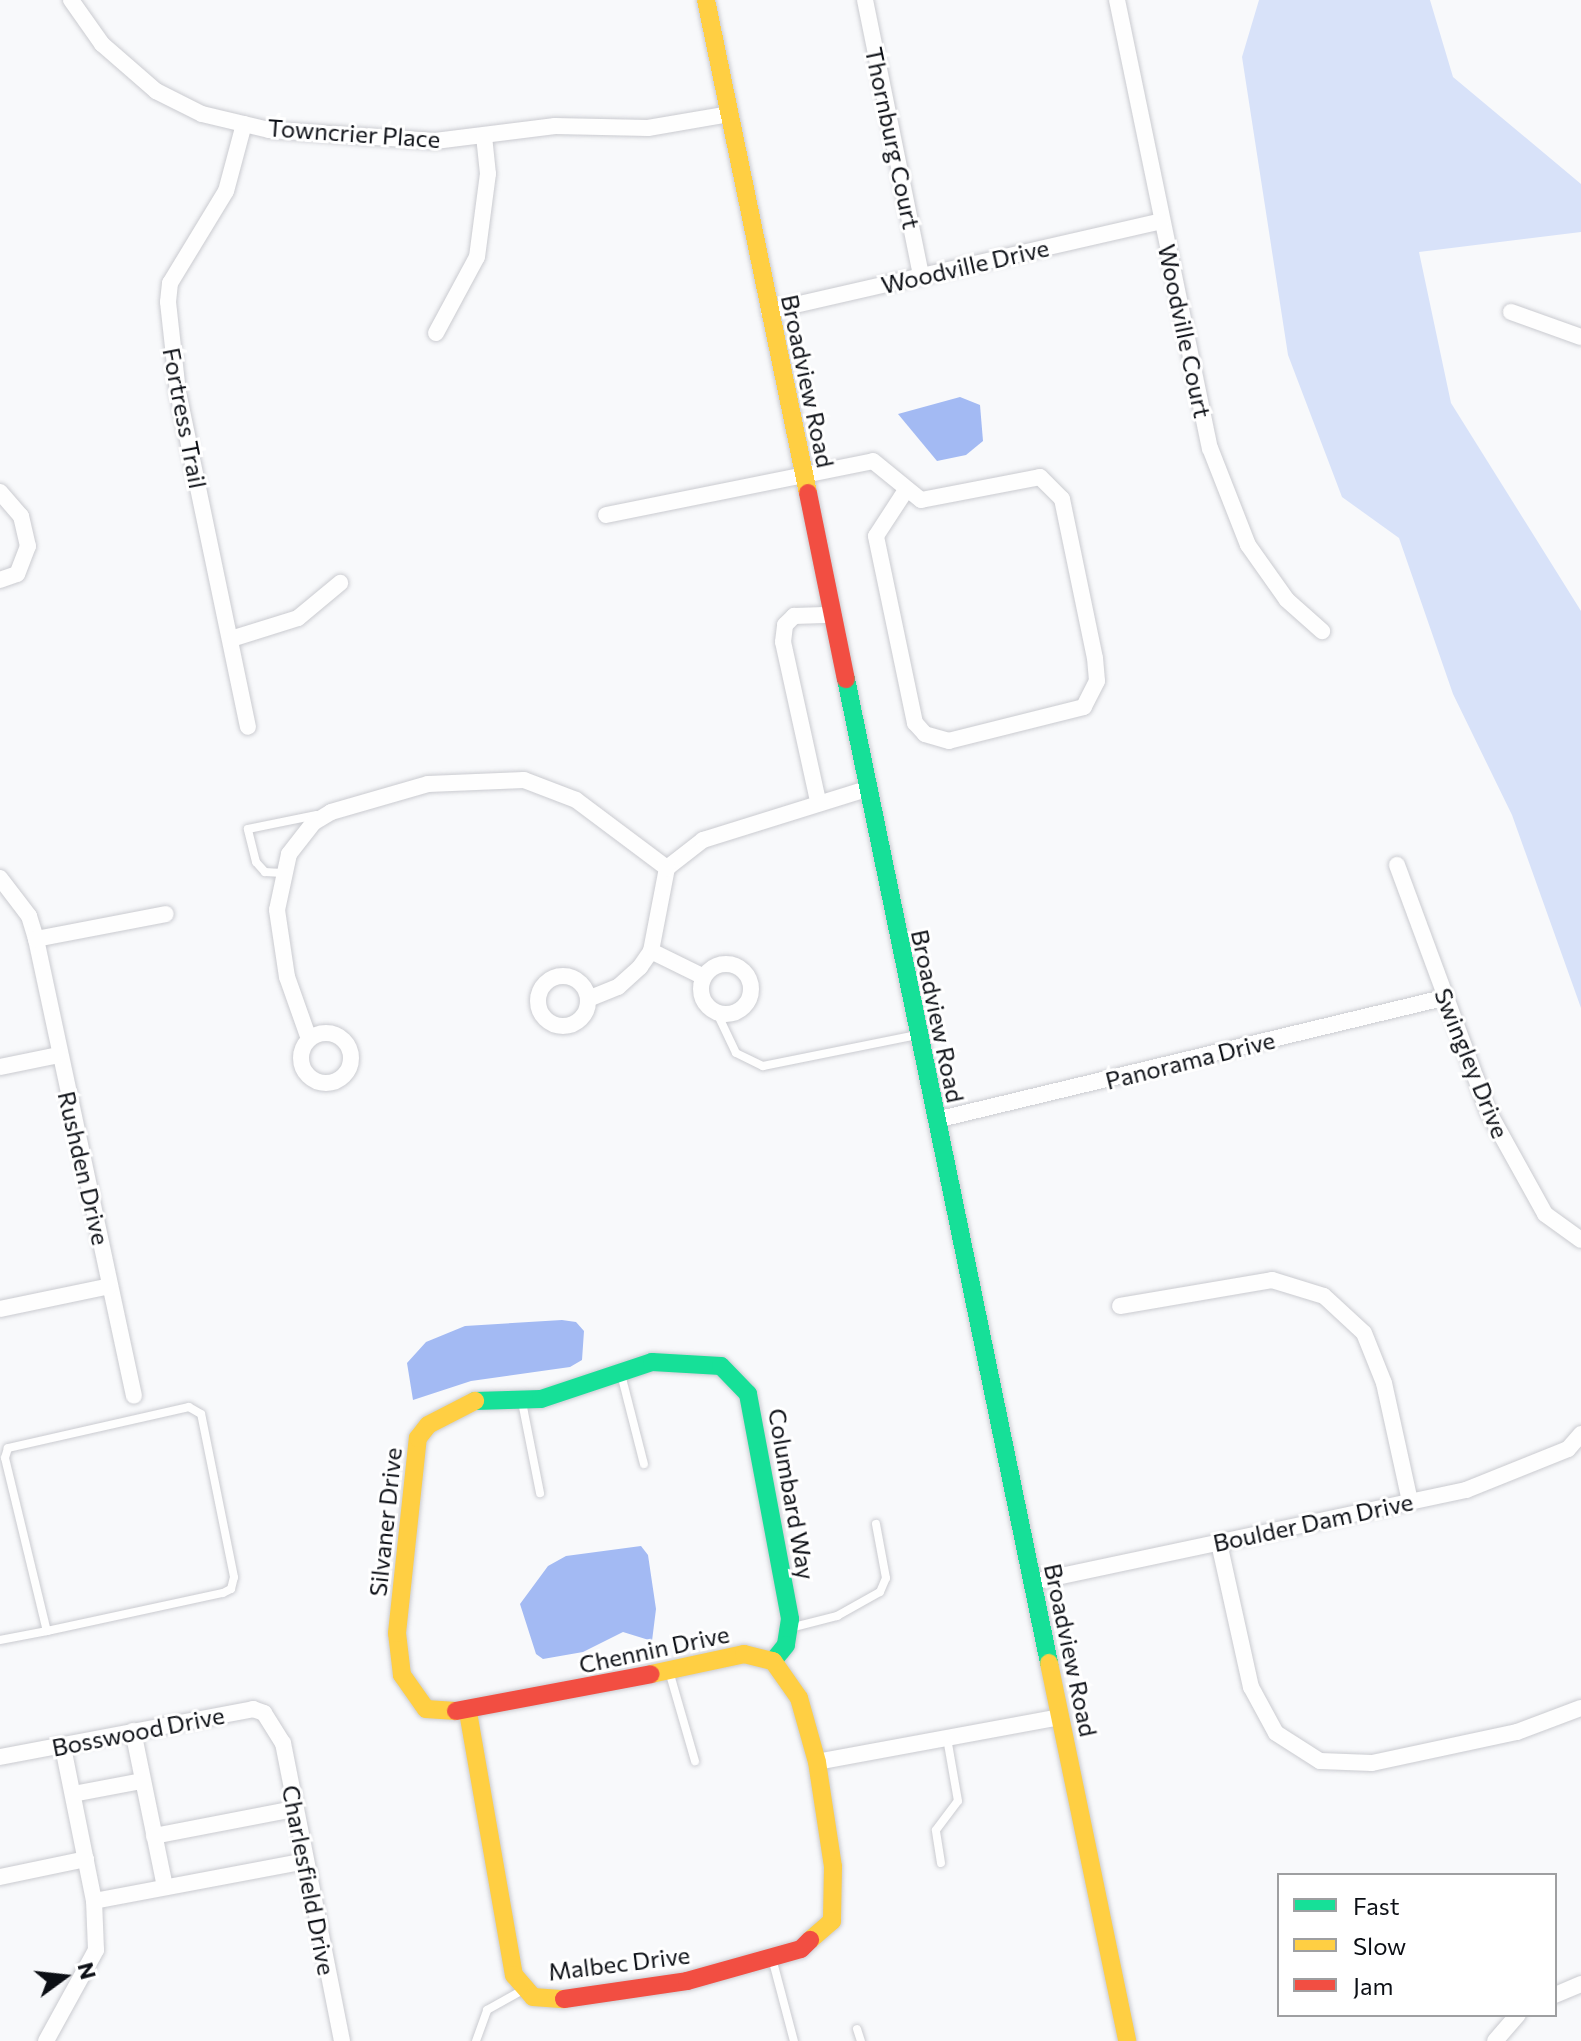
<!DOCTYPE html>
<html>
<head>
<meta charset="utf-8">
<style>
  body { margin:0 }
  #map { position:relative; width:1581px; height:2041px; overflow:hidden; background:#f8f9fb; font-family:Commissioner,sans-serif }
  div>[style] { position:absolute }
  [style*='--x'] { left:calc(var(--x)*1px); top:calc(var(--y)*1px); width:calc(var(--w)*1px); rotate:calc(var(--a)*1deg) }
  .green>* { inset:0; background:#d8e2f9 }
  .water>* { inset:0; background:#a3baf3 }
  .roads { filter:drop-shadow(0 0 2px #cacbd0) drop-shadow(0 0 2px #cacbd0) }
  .lane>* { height:8px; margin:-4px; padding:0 4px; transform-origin:4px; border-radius:4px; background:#fefefe }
  .street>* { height:16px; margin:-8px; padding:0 8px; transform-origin:8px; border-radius:8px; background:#fefefe }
  .street>.ring { margin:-8px; padding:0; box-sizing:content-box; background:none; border:16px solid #fefefe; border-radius:50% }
  .fast>* { height:18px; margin:-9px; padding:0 9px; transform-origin:9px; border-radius:9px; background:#16e098 }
  .slow>* { height:18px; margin:-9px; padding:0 9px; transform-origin:9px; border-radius:9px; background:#ffcf43 }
  .jam>* { height:18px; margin:-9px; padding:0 9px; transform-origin:9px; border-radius:9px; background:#f24e42 }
  span { translate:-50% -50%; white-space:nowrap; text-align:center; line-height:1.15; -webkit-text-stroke:6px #fff; paint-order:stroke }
  .street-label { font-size:24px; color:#0c0f15 }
  .legend { position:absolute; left:1277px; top:1873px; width:280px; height:144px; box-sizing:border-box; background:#fff; border:2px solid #9e9fa1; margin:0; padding:10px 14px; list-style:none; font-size:24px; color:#0c0f15 }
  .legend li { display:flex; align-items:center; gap:16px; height:40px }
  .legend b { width:40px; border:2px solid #9e9fa1 }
  .north { position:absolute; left:24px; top:1937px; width:80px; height:80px; -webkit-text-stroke:6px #fff; paint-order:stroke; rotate:75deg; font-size:22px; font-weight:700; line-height:32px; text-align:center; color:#0c0f15 }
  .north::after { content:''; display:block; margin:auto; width:28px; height:36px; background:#0c0f15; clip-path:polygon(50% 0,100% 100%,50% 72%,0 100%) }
</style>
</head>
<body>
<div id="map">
  <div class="green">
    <i style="clip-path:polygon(1259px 0,1430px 0,1453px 77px,1581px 184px,1581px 232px,1419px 252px,1451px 403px,1581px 611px,1581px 1008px,1512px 815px,1453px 694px,1399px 538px,1342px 497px,1288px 355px,1242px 57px)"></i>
  </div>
  <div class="water">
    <i style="clip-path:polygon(960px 397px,980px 405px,983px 441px,966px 455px,937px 461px,898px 414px)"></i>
    <i style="clip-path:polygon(562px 1320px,576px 1322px,584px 1331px,582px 1360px,570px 1367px,471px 1381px,413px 1400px,407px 1363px,426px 1342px,465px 1326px)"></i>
    <i style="clip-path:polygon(641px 1546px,648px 1555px,656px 1609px,652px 1641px,623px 1632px,583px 1652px,543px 1659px,536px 1654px,520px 1604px,548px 1566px,566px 1556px)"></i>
  </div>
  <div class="roads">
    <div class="lane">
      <i style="--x:282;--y:873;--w:17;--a:-177"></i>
      <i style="--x:265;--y:872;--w:13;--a:-132"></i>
      <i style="--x:256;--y:862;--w:34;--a:-104"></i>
      <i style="--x:248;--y:829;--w:70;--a:-11.5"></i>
      <i style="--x:717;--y:1013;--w:44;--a:64.6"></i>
      <i style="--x:736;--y:1053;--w:30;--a:26"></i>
      <i style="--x:763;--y:1066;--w:157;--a:-11.4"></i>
      <i style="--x:621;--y:1374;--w:93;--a:75.7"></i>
      <i style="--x:522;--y:1402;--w:93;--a:78.8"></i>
      <i style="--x:790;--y:1628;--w:49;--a:-14.3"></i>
      <i style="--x:837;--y:1616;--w:49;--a:-29.2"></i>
      <i style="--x:880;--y:1592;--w:15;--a:-67"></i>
      <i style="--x:886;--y:1578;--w:55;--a:-100.5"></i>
      <i style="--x:0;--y:1640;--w:48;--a:-10.8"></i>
      <i style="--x:47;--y:1631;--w:180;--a:-12.2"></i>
      <i style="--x:223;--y:1593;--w:9;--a:-27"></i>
      <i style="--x:231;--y:1589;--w:12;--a:-76"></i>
      <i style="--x:234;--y:1577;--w:166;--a:-101.4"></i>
      <i style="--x:201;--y:1414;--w:14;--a:-150"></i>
      <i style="--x:189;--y:1407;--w:186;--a:167.2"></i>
      <i style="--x:8;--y:1448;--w:10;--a:107"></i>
      <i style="--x:5;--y:1458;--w:178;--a:76.4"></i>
      <i style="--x:669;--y:1671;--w:94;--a:73.9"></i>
      <i style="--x:941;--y:1863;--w:33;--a:-99"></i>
      <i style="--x:936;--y:1830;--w:36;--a:-53"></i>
      <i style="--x:958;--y:1801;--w:64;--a:-99.9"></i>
      <i style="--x:772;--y:1958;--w:86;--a:75.2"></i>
      <i style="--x:857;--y:2029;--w:13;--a:72"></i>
      <i style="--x:476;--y:2041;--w:33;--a:-70"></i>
      <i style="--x:487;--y:2010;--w:41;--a:-29.1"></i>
    </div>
    <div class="street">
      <i style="--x:71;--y:0;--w:54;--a:54.8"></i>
      <i style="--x:102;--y:44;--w:72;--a:41"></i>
      <i style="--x:156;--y:91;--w:51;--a:26.6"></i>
      <i style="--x:202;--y:114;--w:69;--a:13.4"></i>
      <i style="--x:269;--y:130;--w:166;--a:3.8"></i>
      <i style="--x:435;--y:141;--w:121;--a:-7.1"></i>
      <i style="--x:555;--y:126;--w:93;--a:1.2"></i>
      <i style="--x:648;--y:128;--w:82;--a:-9.8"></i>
      <i style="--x:865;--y:0;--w:282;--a:78.5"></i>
      <i style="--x:1117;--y:0;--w:458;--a:78.3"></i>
      <i style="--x:1210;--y:448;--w:104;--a:68.6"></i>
      <i style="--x:1248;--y:545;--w:67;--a:54.7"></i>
      <i style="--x:1287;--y:600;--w:47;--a:41.5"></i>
      <i style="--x:244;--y:124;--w:69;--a:105"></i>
      <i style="--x:226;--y:191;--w:108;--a:121.3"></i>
      <i style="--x:170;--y:283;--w:19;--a:96"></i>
      <i style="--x:168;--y:302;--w:91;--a:83.7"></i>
      <i style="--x:178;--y:392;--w:342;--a:78.2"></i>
      <i style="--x:769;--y:311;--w:402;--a:-12.9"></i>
      <i style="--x:1511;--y:312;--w:74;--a:19.7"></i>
      <i style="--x:436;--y:333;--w:86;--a:-61.7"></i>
      <i style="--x:477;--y:257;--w:84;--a:-82.5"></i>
      <i style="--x:488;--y:174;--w:39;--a:-96"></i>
      <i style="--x:0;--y:492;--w:32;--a:49"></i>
      <i style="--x:21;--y:516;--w:31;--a:77"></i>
      <i style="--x:28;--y:546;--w:30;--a:111"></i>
      <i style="--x:17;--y:574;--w:18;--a:161"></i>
      <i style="--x:606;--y:515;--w:272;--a:-11.4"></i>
      <i style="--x:873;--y:461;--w:62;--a:39.1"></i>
      <i style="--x:921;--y:500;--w:121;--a:-10.9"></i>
      <i style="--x:1040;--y:477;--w:31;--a:45"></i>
      <i style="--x:1062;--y:499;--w:162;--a:78.3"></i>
      <i style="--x:1095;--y:658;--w:23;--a:85"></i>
      <i style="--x:1097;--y:681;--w:29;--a:117"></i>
      <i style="--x:1084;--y:707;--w:139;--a:165.9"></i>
      <i style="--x:949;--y:741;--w:25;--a:-164"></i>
      <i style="--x:925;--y:734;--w:15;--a:-132"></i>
      <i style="--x:915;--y:723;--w:191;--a:-101.8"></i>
      <i style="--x:876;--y:536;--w:55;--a:-56.9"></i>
      <i style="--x:231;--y:639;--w:70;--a:-17.4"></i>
      <i style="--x:298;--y:618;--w:55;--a:-39.8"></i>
      <i style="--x:818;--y:801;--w:163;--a:-102.4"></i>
      <i style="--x:783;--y:642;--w:17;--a:-83"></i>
      <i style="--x:785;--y:625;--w:13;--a:-45"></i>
      <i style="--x:794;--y:616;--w:38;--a:-2"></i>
      <i style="--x:1397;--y:865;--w:262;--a:69.7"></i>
      <i style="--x:1488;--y:1111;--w:118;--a:61"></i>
      <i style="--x:1545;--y:1214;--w:44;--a:35.8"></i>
      <i style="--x:0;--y:878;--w:48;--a:52.7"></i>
      <i style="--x:29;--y:916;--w:24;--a:73"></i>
      <i style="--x:36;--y:939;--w:467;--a:77.9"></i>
      <i style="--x:36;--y:939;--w:132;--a:-10.9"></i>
      <i style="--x:651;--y:951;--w:59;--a:26.1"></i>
      <i class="ring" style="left:701px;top:964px;width:34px;height:34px"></i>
      <i class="ring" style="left:538px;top:976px;width:34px;height:34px"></i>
      <i style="--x:588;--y:999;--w:32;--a:-22"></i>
      <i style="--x:618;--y:987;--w:30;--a:-42"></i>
      <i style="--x:640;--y:967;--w:19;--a:-55"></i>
      <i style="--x:651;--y:951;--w:85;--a:-79.1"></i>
      <i style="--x:667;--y:868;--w:46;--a:-37.9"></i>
      <i style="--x:703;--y:840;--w:172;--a:-17.3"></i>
      <i class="ring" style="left:301px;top:1033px;width:34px;height:34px"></i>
      <i style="--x:309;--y:1039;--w:66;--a:-109.5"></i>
      <i style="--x:287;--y:977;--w:68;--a:-98.5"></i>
      <i style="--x:277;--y:910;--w:57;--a:-77.9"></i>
      <i style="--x:289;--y:854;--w:39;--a:-52"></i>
      <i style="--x:313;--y:823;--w:21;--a:-31"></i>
      <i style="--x:331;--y:812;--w:101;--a:-16.1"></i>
      <i style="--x:428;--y:784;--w:96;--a:-2.4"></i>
      <i style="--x:524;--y:780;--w:56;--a:21"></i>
      <i style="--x:576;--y:800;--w:114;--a:36.8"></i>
      <i style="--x:0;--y:1067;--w:60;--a:-11.5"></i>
      <i style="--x:936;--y:1120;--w:521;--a:-13.53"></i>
      <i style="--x:1120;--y:1306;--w:154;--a:-9.7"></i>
      <i style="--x:1272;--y:1280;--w:54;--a:17.1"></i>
      <i style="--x:1324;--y:1296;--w:54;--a:42.8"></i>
      <i style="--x:1364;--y:1333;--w:54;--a:68.2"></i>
      <i style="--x:1384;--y:1383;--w:121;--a:77.6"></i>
      <i style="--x:0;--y:1309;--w:112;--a:-11.8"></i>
      <i style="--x:1219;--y:1543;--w:148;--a:77.5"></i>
      <i style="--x:1251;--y:1687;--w:52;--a:61.5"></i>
      <i style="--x:1276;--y:1733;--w:52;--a:32.5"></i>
      <i style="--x:1320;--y:1761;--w:52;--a:2.2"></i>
      <i style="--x:1372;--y:1763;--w:148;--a:-12.1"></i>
      <i style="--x:1517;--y:1732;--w:68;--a:-20.6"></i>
      <i style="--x:1033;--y:1582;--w:443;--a:-12"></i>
      <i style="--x:1466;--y:1490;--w:110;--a:-21.9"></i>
      <i style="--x:1568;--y:1449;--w:20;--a:-49"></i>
      <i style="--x:133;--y:1731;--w:159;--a:78.4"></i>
      <i style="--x:0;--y:1757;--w:258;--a:-10.7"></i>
      <i style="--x:253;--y:1709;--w:12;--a:20"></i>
      <i style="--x:264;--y:1713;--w:36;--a:58"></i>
      <i style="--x:283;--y:1743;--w:304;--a:78.8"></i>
      <i style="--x:817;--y:1762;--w:247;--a:-10.5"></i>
      <i style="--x:73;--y:1794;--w:70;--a:-10.7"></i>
      <i style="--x:154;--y:1836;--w:143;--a:-10.9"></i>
      <i style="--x:0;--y:1877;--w:88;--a:-11.8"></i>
      <i style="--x:94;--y:1901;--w:215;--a:-10.7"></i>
      <i style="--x:1555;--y:1995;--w:28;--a:-23"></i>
      <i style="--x:46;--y:2041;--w:104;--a:-61.2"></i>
      <i style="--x:96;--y:1950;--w:49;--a:-92.3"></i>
      <i style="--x:94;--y:1901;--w:157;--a:-101.4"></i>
      <i style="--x:1495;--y:2041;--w:35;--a:-49"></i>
    </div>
    <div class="fast">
      <i style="--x:846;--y:679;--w:1005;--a:78.34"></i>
      <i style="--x:475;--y:1401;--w:66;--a:-1.7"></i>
      <i style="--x:541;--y:1399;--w:117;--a:-18.4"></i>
      <i style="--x:652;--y:1362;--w:69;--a:3.3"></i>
      <i style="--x:721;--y:1366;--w:39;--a:46"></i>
      <i style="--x:748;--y:1394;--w:229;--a:79.4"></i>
      <i style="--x:790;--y:1619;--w:26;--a:99"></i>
      <i style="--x:786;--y:1645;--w:21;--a:129"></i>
    </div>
    <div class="slow">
      <i style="--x:706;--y:0;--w:503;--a:78.31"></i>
      <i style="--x:1049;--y:1663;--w:386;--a:78.3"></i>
      <i style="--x:651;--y:1674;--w:95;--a:-12.1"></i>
      <i style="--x:744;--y:1654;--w:30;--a:14"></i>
      <i style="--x:773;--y:1661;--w:45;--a:54.9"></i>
      <i style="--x:799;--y:1698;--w:66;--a:74.3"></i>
      <i style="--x:817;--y:1762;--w:106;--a:81.3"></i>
      <i style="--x:833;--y:1867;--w:54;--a:91.1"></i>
      <i style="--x:832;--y:1921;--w:29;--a:139"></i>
      <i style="--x:456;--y:1711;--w:30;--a:-176"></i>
      <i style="--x:426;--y:1709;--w:42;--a:-125.2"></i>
      <i style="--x:402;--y:1675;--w:42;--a:-96.8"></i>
      <i style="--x:397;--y:1633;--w:196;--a:-83.9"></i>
      <i style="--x:418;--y:1438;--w:16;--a:-52"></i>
      <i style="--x:428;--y:1425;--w:53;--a:-27.1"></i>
      <i style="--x:468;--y:1712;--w:267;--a:80.1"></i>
      <i style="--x:514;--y:1975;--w:29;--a:49"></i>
      <i style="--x:533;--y:1997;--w:31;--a:4"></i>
    </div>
    <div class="jam">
      <i style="--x:808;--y:493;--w:190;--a:78.5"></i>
      <i style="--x:456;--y:1711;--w:198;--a:-10.7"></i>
      <i style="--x:564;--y:1999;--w:124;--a:-8.3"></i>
      <i style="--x:687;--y:1981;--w:118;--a:-15.7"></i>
      <i style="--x:801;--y:1949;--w:13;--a:-45"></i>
    </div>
  </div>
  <div class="street-label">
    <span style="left:354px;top:133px;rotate:4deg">Towncrier Place</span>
    <span style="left:893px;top:138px;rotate:78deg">Thornburg Court</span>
    <span style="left:965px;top:266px;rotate:-13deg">Woodville Drive</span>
    <span style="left:1185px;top:331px;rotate:78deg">Woodville Court</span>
    <span style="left:808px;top:381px;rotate:78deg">Broadview Road</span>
    <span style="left:185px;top:418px;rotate:79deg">Fortress Trail</span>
    <span style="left:938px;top:1016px;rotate:78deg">Broadview Road</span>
    <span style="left:1190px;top:1060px;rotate:-14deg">Panorama Drive</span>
    <span style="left:1472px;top:1063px;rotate:68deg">Swingley Drive</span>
    <span style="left:84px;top:1168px;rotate:77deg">Rushden Drive</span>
    <span style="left:792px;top:1494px;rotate:80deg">Columbard Way</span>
    <span style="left:385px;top:1522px;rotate:-84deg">Silvaner Drive</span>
    <span style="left:1313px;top:1522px;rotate:-12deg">Boulder Dam Drive</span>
    <span style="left:654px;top:1649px;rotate:-12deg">Chennin Drive</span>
    <span style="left:1071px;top:1650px;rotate:78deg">Broadview Road</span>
    <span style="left:138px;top:1731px;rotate:-11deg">Bosswood Drive</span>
    <span style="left:309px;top:1880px;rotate:79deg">Charlesfield Drive</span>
    <span style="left:619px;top:1963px;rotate:-7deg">Malbec Drive</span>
  </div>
  <ul class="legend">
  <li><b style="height:10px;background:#16e098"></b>Fast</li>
  <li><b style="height:10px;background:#ffcf43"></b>Slow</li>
  <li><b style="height:10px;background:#f24e42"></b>Jam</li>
  </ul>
  <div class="north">N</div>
</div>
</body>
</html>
